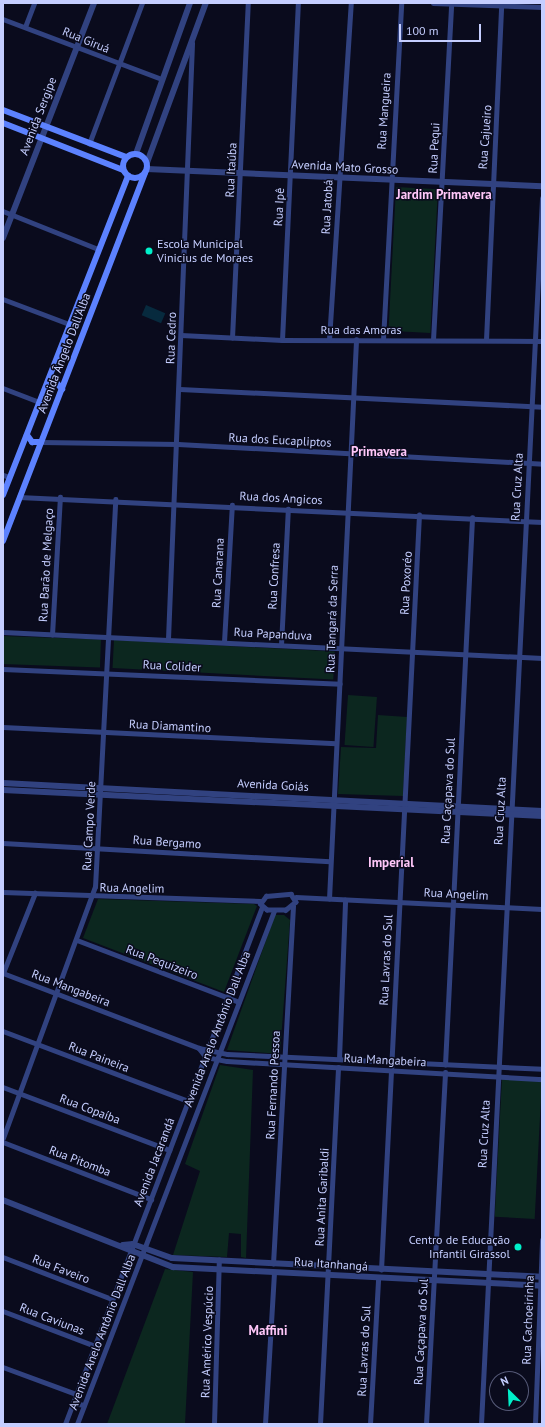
<!DOCTYPE html>
<html>
<head>
<meta charset="utf-8">
<style>
  body { margin:0 }
  #map { position:relative; width:545px; height:1427px; overflow:hidden; background:#0a0b1d; font-family:"PT Sans",sans-serif }
  div>[style] { position:absolute }
  [style*='--x'] { left:calc(var(--x)*1px); top:calc(var(--y)*1px); width:calc(var(--w)*1px); rotate:calc(var(--a)*1deg) }
  .green>* { inset:0; background:#0c271f; transform-origin:0 0 }
  .water>* { inset:0; background:#072a3e; transform-origin:0 0 }
  .minor>* { height:4.5px; margin:-2.25px; padding:0 2.25px; transform-origin:2.25px; border-radius:2.25px; background:#314280 }
  .tertiary>* { height:5.5px; margin:-2.75px; padding:0 2.75px; transform-origin:2.75px; border-radius:2.75px; background:#314280 }
  .secondary>* { height:6px; margin:-3px; padding:0 3px; transform-origin:3px; border-radius:3px; background:#5c82ff }
  .secondary>.ring { margin:-3px; padding:0; box-sizing:content-box; background:none; border:6px solid #5c82ff; border-radius:50% }
  .dots>* { width:11px; height:11px; translate:-50% -50%; box-sizing:border-box; border:2px solid #0a0b1d; border-radius:50% }
  span { translate:-50% -50%; white-space:nowrap; text-align:center; line-height:1.15; -webkit-text-stroke:3px #0a0b1d; paint-order:stroke }
  .street-label { font-size:12px; color:#c5ceff }
  .poi-label { font-size:12px; color:#c5ceff }
  .left { translate:0 -50%; text-align:left }
  .right { translate:-100% -50%; text-align:right }
  .neighbourhood-label { font-size:13px; color:#ffc7f9; font-weight:700 }
  .frame { position:absolute; inset:0; border:4px solid #c5ceff; pointer-events:none }
  .north { position:absolute; left:489px; top:1371px; width:40px; height:40px; box-sizing:border-box; background:#0a0b1d; border:1px solid #555977; border-radius:50%; rotate:336deg; font-size:11px; font-weight:700; line-height:16px; text-align:center; color:#c5ceff }
  .north::after { content:''; display:block; margin:auto; width:14px; height:18px; background:#00f0ca; clip-path:polygon(50% 0,100% 100%,50% 72%,0 100%) }
  .scale { position:absolute; left:399px; top:24px; width:82px; height:18px; box-sizing:border-box; border:2px solid #c5ceff; border-top:0; padding-left:5px; font-size:12px; line-height:14px; white-space:nowrap; color:#c5ceff; -webkit-text-stroke:3px #0a0b1d; paint-order:stroke }
</style>
</head>
<body>
<div id="map">
  <div class="green">
    <i style="left:396px;top:187px;width:42px;height:144px;rotate:3deg"></i>
    <i style="left:3px;top:636px;width:98px;height:28px;rotate:2deg"></i>
    <i style="left:114px;top:640px;width:221px;height:28px;rotate:3deg"></i>
    <i style="left:348px;top:695px;width:29px;height:50px;rotate:4deg"></i>
    <i style="clip-path:polygon(378px 715px,407px 717px,403px 796px,338px 794px,341px 747px,376px 748px)"></i>
    <i style="clip-path:polygon(98px 899px,254px 904px,257px 906px,224px 992px,83px 938px)"></i>
    <i style="clip-path:polygon(275px 915px,284px 915px,290px 920px,280px 1054px,227px 1050px)"></i>
    <i style="clip-path:polygon(220px 1065px,253px 1070px,246px 1258px,241px 1257px,241px 1234px,229px 1233px,227px 1257px,173px 1255px,200px 1171px,185px 1164px)"></i>
    <i style="left:502px;top:1078px;width:40px;height:139px;rotate:3deg"></i>
    <i style="clip-path:polygon(165px 1269px,193px 1272px,185px 1424px,107px 1424px)"></i>
  </div>
  <div class="water">
    <i style="left:146px;top:305px;width:21px;height:11px;rotate:23deg"></i>
  </div>
  <div class="minor">
    <i style="--x:433;--y:3;--w:109;--a:2.1"></i>
    <i style="--x:3;--y:19;--w:170;--a:20.7"></i>
    <i style="--x:25;--y:27;--w:26;--a:-69"></i>
    <i style="--x:89;--y:144;--w:151;--a:-69.4"></i>
    <i style="--x:3;--y:211;--w:102;--a:21.8"></i>
    <i style="--x:3;--y:299;--w:71;--a:20.7"></i>
    <i style="--x:181;--y:335;--w:101;--a:2.8"></i>
    <i style="--x:282;--y:340;--w:260;--a:0.2"></i>
    <i style="--x:232;--y:338;--w:335;--a:-87.3"></i>
    <i style="--x:282;--y:340;--w:337;--a:-87.3"></i>
    <i style="--x:329;--y:340;--w:338;--a:-86.3"></i>
    <i style="--x:383;--y:340;--w:337;--a:-86.9"></i>
    <i style="--x:433;--y:340;--w:336;--a:-86.9"></i>
    <i style="--x:486;--y:340;--w:334;--a:-87.4"></i>
    <i style="--x:3;--y:388;--w:40;--a:21"></i>
    <i style="--x:180;--y:389;--w:362;--a:2.8"></i>
    <i style="--x:41;--y:442;--w:137;--a:0.8"></i>
    <i style="--x:178;--y:444;--w:365;--a:3.1"></i>
    <i style="--x:3;--y:475;--w:6;--a:18"></i>
    <i style="--x:19;--y:497;--w:524;--a:2.74"></i>
    <i style="--x:3;--y:632;--w:540;--a:2.76"></i>
    <i style="--x:52;--y:635;--w:138;--a:-86.7"></i>
    <i style="--x:168;--y:639;--w:596;--a:-87.69"></i>
    <i style="--x:224;--y:642;--w:137;--a:-86.7"></i>
    <i style="--x:281;--y:645;--w:136;--a:-87.1"></i>
    <i style="--x:3;--y:669;--w:337;--a:2.5"></i>
    <i style="--x:3;--y:727;--w:333;--a:2.8"></i>
    <i style="--x:3;--y:843;--w:327;--a:3.2"></i>
    <i style="--x:3;--y:892;--w:257;--a:2"></i>
    <i style="--x:291;--y:894;--w:9;--a:58"></i>
    <i style="--x:296;--y:902;--w:13;--a:141"></i>
    <i style="--x:286;--y:910;--w:19;--a:180"></i>
    <i style="--x:267;--y:910;--w:9;--a:-139"></i>
    <i style="--x:260;--y:904;--w:10;--a:-53"></i>
    <i style="--x:266;--y:896;--w:25;--a:-5"></i>
    <i style="--x:296;--y:897;--w:246;--a:2.8"></i>
    <i style="--x:329;--y:899;--w:560;--a:-87.23"></i>
    <i style="--x:77;--y:940;--w:173;--a:20.9"></i>
    <i style="--x:3;--y:973;--w:210;--a:20.9"></i>
    <i style="--x:199;--y:1048;--w:29;--a:12"></i>
    <i style="--x:227;--y:1054;--w:315;--a:2.7"></i>
    <i style="--x:3;--y:973;--w:86;--a:-68.2"></i>
    <i style="--x:3;--y:1031;--w:198;--a:20.7"></i>
    <i style="--x:199;--y:1048;--w:11;--a:52"></i>
    <i style="--x:206;--y:1057;--w:21;--a:11"></i>
    <i style="--x:227;--y:1061;--w:316;--a:3.3"></i>
    <i style="--x:339;--y:1059;--w:159;--a:-87.8"></i>
    <i style="--x:445;--y:1065;--w:548;--a:-87.17"></i>
    <i style="--x:3;--y:1087;--w:178;--a:20.7"></i>
    <i style="--x:3;--y:1138;--w:267;--a:-69.9"></i>
    <i style="--x:95;--y:887;--w:388;--a:-87"></i>
    <i style="--x:3;--y:1142;--w:159;--a:21.1"></i>
    <i style="--x:3;--y:1257;--w:117;--a:21.1"></i>
    <i style="--x:273;--y:1264;--w:358;--a:-86.8"></i>
    <i style="--x:381;--y:1270;--w:756;--a:-87.12"></i>
    <i style="--x:3;--y:1311;--w:98;--a:20.8"></i>
    <i style="--x:3;--y:1367;--w:78;--a:20.3"></i>
    <i style="--x:73;--y:1403;--w:11;--a:10"></i>
    <i style="--x:65;--y:1424;--w:553;--a:-69.14"></i>
    <i style="--x:77;--y:1424;--w:550;--a:-68.99"></i>
    <i style="--x:214;--y:1424;--w:164;--a:-88.3"></i>
    <i style="--x:265;--y:1424;--w:152;--a:-86.6"></i>
    <i style="--x:320;--y:1424;--w:357;--a:-87.1"></i>
    <i style="--x:370;--y:1424;--w:145;--a:-86.8"></i>
    <i style="--x:426;--y:1424;--w:352;--a:-86.9"></i>
    <i style="--x:481;--y:1424;--w:1227;--a:-87.15"></i>
    <i style="--x:535;--y:1424;--w:184;--a:-87.8"></i>
  </div>
  <div class="tertiary">
    <i style="--x:136;--y:154;--w:160;--a:-70.3"></i>
    <i style="--x:147;--y:163;--w:171;--a:-69.8"></i>
    <i style="--x:147;--y:169;--w:395;--a:2.5"></i>
    <i style="--x:3;--y:238;--w:252;--a:-68.8"></i>
    <i style="--x:3;--y:783;--w:540;--a:2.97"></i>
    <i style="--x:3;--y:790;--w:540;--a:2.76"></i>
    <i style="--x:3;--y:1200;--w:183;--a:21.5"></i>
    <i style="--x:173;--y:1267;--w:369;--a:2.9"></i>
    <i style="--x:123;--y:1245;--w:10;--a:-6"></i>
    <i style="--x:133;--y:1244;--w:41;--a:19.7"></i>
    <i style="--x:172;--y:1258;--w:370;--a:2.9"></i>
  </div>
  <div class="secondary">
    <i style="--x:3;--y:110;--w:132;--a:20.9"></i>
    <i style="--x:3;--y:123;--w:129;--a:21.4"></i>
    <i class="ring" style="left:123px;top:154px;width:18px;height:18px"></i>
    <i style="--x:48;--y:382;--w:7;--a:-8"></i>
    <i style="--x:55;--y:381;--w:11;--a:49"></i>
    <i style="--x:27;--y:435;--w:9;--a:54"></i>
    <i style="--x:32;--y:442;--w:9;--a:0"></i>
    <i style="--x:3;--y:495;--w:343;--a:-68.6"></i>
    <i style="--x:3;--y:541;--w:394;--a:-68.9"></i>
  </div>
  <div class="dots">
    <i style="left:149px;top:251px;background:#00f0ca"></i>
    <i style="left:518px;top:1247px;background:#00f0ca"></i>
  </div>
  <div class="street-label">
    <span style="left:86px;top:40px;rotate:22deg">Rua Giruá</span>
    <span style="left:384px;top:111px;rotate:-86deg">Rua Mangueira</span>
    <span style="left:38px;top:116px;rotate:-69deg">Avenida Sergipe</span>
    <span style="left:485px;top:137px;rotate:-86deg">Rua Cajueiro</span>
    <span style="left:434px;top:148px;rotate:-87deg">Rua Pequi</span>
    <span style="left:345px;top:167px;rotate:3deg">Avenida Mato Grosso</span>
    <span style="left:231px;top:170px;rotate:-87deg">Rua Itaúba</span>
    <span style="left:279px;top:207px;rotate:-87deg">Rua Ipê</span>
    <span style="left:327px;top:207px;rotate:-87deg">Rua Jatobá</span>
    <span style="left:361px;top:330px">Rua das Amoras</span>
    <span style="left:171px;top:338px;rotate:-88deg">Rua Cedro</span>
    <span style="left:64px;top:353px;rotate:-69deg">Avenida Ângelo Dall'Alba</span>
    <span style="left:280px;top:440px;rotate:3deg">Rua dos Eucapliptos</span>
    <span style="left:517px;top:487px;rotate:-87deg">Rua Cruz Alta</span>
    <span style="left:281px;top:498px;rotate:3deg">Rua dos Angicos</span>
    <span style="left:46px;top:565px;rotate:-87deg">Rua Barão de Melgaço</span>
    <span style="left:218px;top:573px;rotate:-87deg">Rua Canarana</span>
    <span style="left:274px;top:576px;rotate:-87deg">Rua Confresa</span>
    <span style="left:406px;top:583px;rotate:-87deg">Rua Poxoréo</span>
    <span style="left:332px;top:619px;rotate:-88deg">Rua Tangará da Serra</span>
    <span style="left:273px;top:634px;rotate:3deg">Rua Papanduva</span>
    <span style="left:172px;top:666px;rotate:3deg">Rua Colider</span>
    <span style="left:170px;top:726px;rotate:3deg">Rua Diamantino</span>
    <span style="left:273px;top:785px;rotate:3deg">Avenida Goiás</span>
    <span style="left:448px;top:791px;rotate:-87deg">Rua Caçapava do Sul</span>
    <span style="left:500px;top:811px;rotate:-87deg">Rua Cruz Alta</span>
    <span style="left:89px;top:826px;rotate:-87deg">Rua Campo Verde</span>
    <span style="left:167px;top:842px;rotate:4deg">Rua Bergamo</span>
    <span style="left:132px;top:888px;rotate:1deg">Rua Angelim</span>
    <span style="left:456px;top:894px;rotate:3deg">Rua Angelim</span>
    <span style="left:386px;top:960px;rotate:-87deg">Rua Lavras do Sul</span>
    <span style="left:162px;top:962px;rotate:21deg">Rua Pequizeiro</span>
    <span style="left:71px;top:988px;rotate:21deg">Rua Mangabeira</span>
    <span style="left:217px;top:1029px;rotate:-69deg">Avenida Anelo Antônio Dall Alba</span>
    <span style="left:99px;top:1057px;rotate:21deg">Rua Paineira</span>
    <span style="left:385px;top:1060px;rotate:3deg">Rua Mangabeira</span>
    <span style="left:273px;top:1085px;rotate:-87deg">Rua Fernando Pessoa</span>
    <span style="left:90px;top:1109px;rotate:21deg">Rua Copaíba</span>
    <span style="left:484px;top:1134px;rotate:-87deg">Rua Cruz Alta</span>
    <span style="left:80px;top:1161px;rotate:21deg">Rua Pitomba</span>
    <span style="left:154px;top:1162px;rotate:-69deg">Avenida Jacarandá</span>
    <span style="left:322px;top:1197px;rotate:-87deg">Rua Anita Garibaldi</span>
    <span style="left:331px;top:1264px;rotate:4deg">Rua Itanhangá</span>
    <span style="left:61px;top:1269px;rotate:21deg">Rua Faveiro</span>
    <span style="left:52px;top:1319px;rotate:21deg">Rua Caviunas</span>
    <span style="left:528px;top:1320px;rotate:-88deg">Rua Cachoeirinha</span>
    <span style="left:102px;top:1332px;rotate:-69deg">Avenida Anelo Antônio Dall Alba</span>
    <span style="left:421px;top:1332px;rotate:-87deg">Rua Caçapava do Sul</span>
    <span style="left:207px;top:1342px;rotate:-88deg">Rua Américo Vespúcio</span>
    <span style="left:364px;top:1351px;rotate:-87deg">Rua Lavras do Sul</span>
  </div>
  <div class="poi-label">
    <span class="left" style="left:157px;top:251px">Escola Municipal<br>Vinicius de Moraes</span>
    <span class="right" style="left:510px;top:1247px">Centro de Educação<br>Infantil Girassol</span>
  </div>
  <div class="neighbourhood-label">
    <span style="left:444px;top:195px">Jardim Primavera</span>
    <span style="left:379px;top:452px">Primavera</span>
    <span style="left:391px;top:863px">Imperial</span>
    <span style="left:268px;top:1331px">Maffini</span>
  </div>
  <div class="frame"></div>
  <div class="north">N</div>
  <div class="scale">100 m</div>
</div>
</body>
</html>
